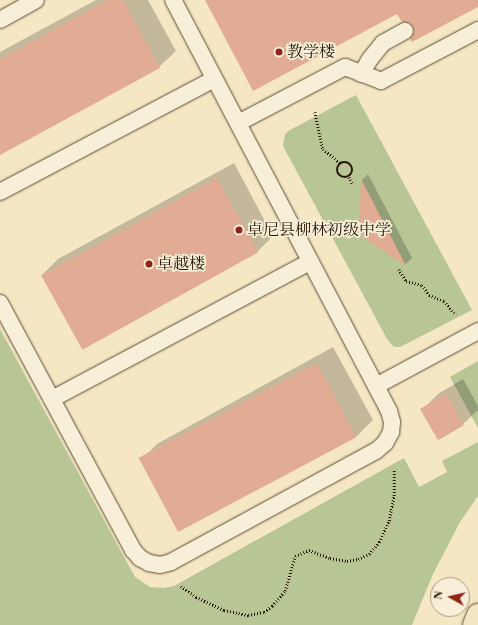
<!DOCTYPE html>
<html>
<head>
<meta charset="utf-8">
<style>
  body { margin:0 }
  #map { position:relative; width:478px; height:625px; overflow:hidden; background:#f5e6c4; font-family:"Libre Bodoni","Noto Serif SC",serif }
  div>[style] { position:absolute }
  [style*='--x'] { left:calc(var(--x)*1px); top:calc(var(--y)*1px); width:calc(var(--w)*1px); rotate:calc(var(--a)*1deg) }
  .green>* { inset:0; background:#b8c696 }
  .shadow>* { inset:0; background:#0003 }
  .building>* { inset:0; background:#e2ac94; transform-origin:0 0 }
  .path>* { height:2.5px; margin-top:-1.25px; transform-origin:0; background:repeating-linear-gradient(90deg,#291904 0 1px,transparent 0 3px) }
  .path>.ring { margin:-1.25px; padding:0; box-sizing:content-box; background:none; border:2.5px solid #291904; border-radius:50% }
  .roads { filter:drop-shadow(0 0 1px #5c4c34) drop-shadow(0 0 1px #5c4c34) }
  .service>* { height:16px; margin:-8px; padding:0 8px; transform-origin:8px; border-radius:8px; background:#f8efd9 }
  .primary>* { height:22px; margin:-11px; padding:0 11px; transform-origin:11px; border-radius:11px; background:#f5e6c4 }
  .dots>* { width:11px; height:11px; translate:-50% -50%; box-sizing:border-box; border:2px solid #f8efd9; border-radius:50% }
  span { translate:-50% -50%; white-space:nowrap; text-align:center; line-height:1.15; -webkit-text-stroke:3.5px #f8efd9; paint-order:stroke }
  .poi-label { font-size:16px; color:#291904 }
  .left { translate:0 -50%; text-align:left }
  .north { position:absolute; left:430px; top:577px; width:40px; height:40px; box-sizing:border-box; background:#f8efd9; border:1px solid #a59984; border-radius:50%; rotate:278deg; font-size:11px; font-weight:700; line-height:16px; text-align:center; color:#291904 }
  .north::after { content:''; display:block; margin:auto; width:14px; height:18px; background:#8f2418; clip-path:polygon(50% 0,100% 100%,50% 72%,0 100%) }
</style>
</head>
<body>
<div id="map">
  <div class="green">
    <i style="clip-path:polygon(356px 95px,472px 310px,400px 347px,394px 347px,387px 339px,283px 146px,285px 134px,290px 130px)"></i>
    <i style="clip-path:polygon(0 329px,135px 577px,150px 587px,164px 588px,174px 586px,404px 458px,419px 487px,447px 472px,442px 461px,478px 442px,478px 496px,460px 522px,433px 574px,412px 625px,0 625px)"></i>
    <i style="clip-path:polygon(478px 361px,478px 428px,450px 377px)"></i>
  </div>
  <div class="shadow">
    <i style="clip-path:polygon(96px 0,148px 0,176px 51px,159px 67px,0 154px,0 52px)"></i>
    <i style="clip-path:polygon(234px 163px,273px 236px,257px 252px,42px 275px,58px 259px)"></i>
    <i style="clip-path:polygon(368px 174px,412px 258px,406px 264px,365px 238px,360px 229px,362px 180px)"></i>
    <i style="clip-path:polygon(333px 347px,373px 420px,357px 436px,141px 460px,157px 444px)"></i>
    <i style="clip-path:polygon(463px 379px,478px 406px,478px 410px,463px 424px,422px 410px,438px 394px)"></i>
  </div>
  <div class="building">
    <i style="clip-path:polygon(108px 0,123px 0,160px 68px,0 155px,0 59px)"></i>
    <i style="clip-path:polygon(205px 0,478px 0,478px 7px,412px 42px,410px 39px,414px 32px,413px 27px,410px 23px,402px 22px,397px 14px,253px 91px)"></i>
    <i style="left:217px;top:178px;width:85px;height:201px;rotate:61deg"></i>
    <i style="clip-path:polygon(361px 179px,406px 266px,365px 239px,361px 234px,359px 229px)"></i>
    <i style="left:317px;top:363px;width:84px;height:202px;rotate:62deg"></i>
    <i style="left:446px;top:394px;width:36px;height:30px;rotate:60deg"></i>
  </div>
  <div class="path">
    <i style="--x:315;--y:112;--w:38;--a:78"></i>
    <i style="--x:323;--y:149;--w:22;--a:39"></i>
    <i class="ring" style="left:337px;top:162px;width:13.5px;height:13.5px"></i>
    <i style="--x:349;--y:177;--w:7;--a:63"></i>
    <i style="--x:399;--y:269;--w:14;--a:60"></i>
    <i style="--x:406;--y:281;--w:16;--a:14"></i>
    <i style="--x:422;--y:285;--w:12;--a:55"></i>
    <i style="--x:429;--y:295;--w:16;--a:22"></i>
    <i style="--x:444;--y:301;--w:18;--a:49"></i>
    <i style="--x:181;--y:586;--w:19;--a:36"></i>
    <i style="--x:196;--y:597;--w:31;--a:25"></i>
    <i style="--x:224;--y:610;--w:25;--a:12"></i>
    <i style="--x:248;--y:615;--w:16;--a:-11"></i>
    <i style="--x:264;--y:612;--w:10;--a:-37"></i>
    <i style="--x:272;--y:606;--w:20;--a:-49"></i>
    <i style="--x:285;--y:591;--w:36;--a:-74"></i>
    <i style="--x:295;--y:556;--w:15;--a:-23"></i>
    <i style="--x:309;--y:550;--w:22;--a:21"></i>
    <i style="--x:330;--y:558;--w:17;--a:10"></i>
    <i style="--x:347;--y:561;--w:11;--a:-10"></i>
    <i style="--x:358;--y:559;--w:12;--a:-24"></i>
    <i style="--x:369;--y:554;--w:16;--a:-50"></i>
    <i style="--x:379;--y:542;--w:23;--a:-65"></i>
    <i style="--x:389;--y:521;--w:11;--a:-80"></i>
    <i style="--x:391;--y:510;--w:14;--a:-78"></i>
    <i style="--x:394;--y:496;--w:27;--a:-90"></i>
  </div>
  <div class="roads">
    <div class="service">
      <i style="--x:0;--y:20;--w:41;--a:-29.1"></i>
      <i style="--x:361;--y:74;--w:17;--a:-59"></i>
      <i style="--x:370;--y:59;--w:21;--a:-51"></i>
      <i style="--x:383;--y:43;--w:25;--a:-29"></i>
      <i style="--x:238;--y:123;--w:121;--a:-27.6"></i>
      <i style="--x:345;--y:67;--w:39;--a:21"></i>
      <i style="--x:381;--y:81;--w:110;--a:-27.7"></i>
      <i style="--x:0;--y:192;--w:242;--a:-27.8"></i>
      <i style="--x:0;--y:303;--w:281;--a:61.7"></i>
      <i style="--x:133;--y:550;--w:11;--a:49"></i>
      <i style="--x:140;--y:558;--w:10;--a:29"></i>
      <i style="--x:149;--y:563;--w:11;--a:10"></i>
      <i style="--x:160;--y:565;--w:11;--a:-15"></i>
      <i style="--x:171;--y:562;--w:234;--a:-28.5"></i>
      <i style="--x:377;--y:450;--w:11;--a:-41"></i>
      <i style="--x:385;--y:443;--w:13;--a:-61"></i>
      <i style="--x:391;--y:432;--w:10;--a:-84"></i>
      <i style="--x:392;--y:422;--w:11;--a:-105"></i>
      <i style="--x:389;--y:411;--w:464;--a:-117.7"></i>
      <i style="--x:376;--y:386;--w:116;--a:-28.3"></i>
      <i style="--x:52;--y:399;--w:292;--a:-28"></i>
    </div>
    <div class="primary">
      <i style="--x:474;--y:625;--w:11;--a:-68"></i>
    </div>
  </div>
  <div class="dots">
    <i style="left:279px;top:52px;background:#8f2418"></i>
    <i style="left:239px;top:230px;background:#8f2418"></i>
    <i style="left:149px;top:264px;background:#8f2418"></i>
  </div>
  <div class="poi-label">
    <span class="left" style="left:287px;top:52px">教学楼</span>
    <span class="left" style="left:247px;top:230px">卓尼县柳林初级中学</span>
    <span class="left" style="left:157px;top:264px">卓越楼</span>
  </div>
  <div class="north">N</div>
</div>
</body>
</html>
